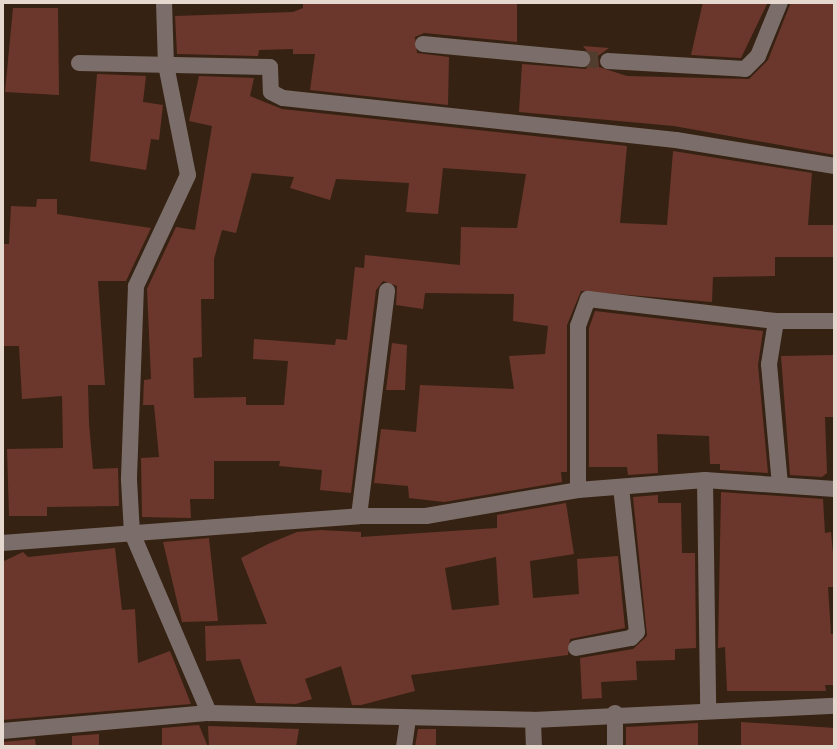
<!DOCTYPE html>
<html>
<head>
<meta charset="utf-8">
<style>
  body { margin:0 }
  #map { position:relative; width:837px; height:749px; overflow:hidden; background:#362212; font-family:Jost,sans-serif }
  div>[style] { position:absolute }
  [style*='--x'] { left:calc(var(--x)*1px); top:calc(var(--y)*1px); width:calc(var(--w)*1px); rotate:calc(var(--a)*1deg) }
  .building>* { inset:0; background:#6b372c }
  .minor-tunnel>* { height:16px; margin-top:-8px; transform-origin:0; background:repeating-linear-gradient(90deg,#503d2e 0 16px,transparent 0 24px) }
  .minor>* { height:16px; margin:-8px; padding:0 8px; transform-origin:8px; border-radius:8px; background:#7b6e6a }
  span { translate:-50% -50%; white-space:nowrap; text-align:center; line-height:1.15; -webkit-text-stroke:8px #2c1809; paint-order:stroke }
  .frame { position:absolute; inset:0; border:4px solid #e5d8ce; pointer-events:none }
</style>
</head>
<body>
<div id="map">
  <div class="building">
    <i style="clip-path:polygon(303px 2px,517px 2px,517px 42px,424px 33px,415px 37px,417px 53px,449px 57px,448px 105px,310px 90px,315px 54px,293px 54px,293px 49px,259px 50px,258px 56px,177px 54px,175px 16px,293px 12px,303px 8px)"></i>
    <i style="clip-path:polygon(703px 2px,768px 2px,741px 58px,691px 55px)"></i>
    <i style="clip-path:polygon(791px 2px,835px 2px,835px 155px,674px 126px,519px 112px,522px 64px,586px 69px,593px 59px,583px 46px,609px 48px,598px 56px,599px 67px,627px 76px,749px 79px,768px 60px)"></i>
    <i style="clip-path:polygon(13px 8px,58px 8px,59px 95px,5px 92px)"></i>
    <i style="clip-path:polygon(97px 74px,146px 76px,143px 102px,163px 105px,159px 140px,151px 139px,146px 170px,90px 161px)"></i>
    <i style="clip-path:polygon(evenodd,199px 76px,254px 78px,250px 96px,282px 109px,627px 146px,620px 223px,667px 225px,673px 151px,812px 173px,808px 225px,835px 225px,835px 257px,775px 257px,775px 276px,713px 277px,712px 302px,581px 291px,567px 325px,567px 472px,561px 472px,562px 482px,444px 502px,409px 498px,408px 486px,374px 483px,381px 429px,416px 432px,420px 385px,514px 389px,509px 356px,545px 354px,548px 326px,513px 321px,514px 294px,425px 293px,423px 309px,396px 305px,397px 286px,383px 281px,376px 290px,351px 493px,320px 490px,322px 470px,279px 466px,280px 461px,214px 461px,214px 499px,190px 499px,191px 518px,142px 517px,141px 458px,159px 457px,154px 405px,143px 405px,144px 380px,151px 379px,147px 289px,176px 227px,195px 230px,212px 126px,189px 121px,199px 76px,443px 168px,526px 174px,517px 228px,461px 227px,460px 265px,365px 255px,364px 268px,355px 267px,347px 340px,336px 339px,335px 345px,254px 339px,253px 359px,288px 361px,284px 405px,246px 405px,246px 397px,194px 398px,193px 358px,202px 357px,201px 299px,214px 299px,214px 259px,222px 230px,236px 233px,252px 173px,294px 177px,290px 188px,330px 200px,336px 179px,409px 183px,406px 212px,438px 214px,443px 168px)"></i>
    <i style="clip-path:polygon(37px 199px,57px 199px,57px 214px,151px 228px,126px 281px,98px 281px,105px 385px,88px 385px,89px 423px,93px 469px,118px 468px,119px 506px,47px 507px,47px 516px,9px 516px,7px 449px,63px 448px,62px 396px,22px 399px,19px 346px,2px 346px,2px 244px,9px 244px,11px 206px,36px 207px)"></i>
    <i style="clip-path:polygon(595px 311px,763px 331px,758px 365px,768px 473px,720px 470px,720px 464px,710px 464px,709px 436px,657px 434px,658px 473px,628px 475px,627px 467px,589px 467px,589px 328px)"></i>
    <i style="clip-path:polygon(392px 343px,407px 345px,405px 390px,386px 390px)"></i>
    <i style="clip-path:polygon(835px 355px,835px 417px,825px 417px,827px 473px,822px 477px,790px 475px,781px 356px)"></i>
    <i style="clip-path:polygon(721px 492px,823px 499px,825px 533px,831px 532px,833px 554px,834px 587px,828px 587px,831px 634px,835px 634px,835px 685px,825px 685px,826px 691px,727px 691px,725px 647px,718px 648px)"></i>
    <i style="clip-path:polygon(658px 495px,658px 503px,681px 503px,682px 553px,695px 553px,696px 648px,675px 649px,675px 660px,636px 661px,637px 680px,601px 682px,602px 698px,582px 699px,580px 658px,633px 649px,647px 636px,633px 497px)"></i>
    <i style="clip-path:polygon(evenodd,566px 503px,574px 554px,530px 561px,533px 598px,579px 594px,577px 559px,618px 556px,625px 628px,570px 639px,568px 655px,411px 675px,415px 691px,361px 705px,352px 705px,341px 666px,305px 679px,312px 699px,296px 704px,256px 703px,240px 659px,206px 661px,205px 626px,267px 624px,241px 558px,268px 544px,297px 532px,320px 530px,361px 532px,361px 537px,497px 528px,497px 515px,566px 503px,496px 557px,499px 605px,452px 610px,445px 568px,496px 557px)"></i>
    <i style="clip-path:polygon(209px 538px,218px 621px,182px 622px,163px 542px)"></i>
    <i style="clip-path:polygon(115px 548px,122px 610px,135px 609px,138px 663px,170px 651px,191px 704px,2px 720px,2px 562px,23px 552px,28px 557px)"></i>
    <i style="clip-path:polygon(741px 722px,835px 728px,835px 747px,741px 747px)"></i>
    <i style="clip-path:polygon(698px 723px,698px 747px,626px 747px,626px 727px)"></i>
    <i style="clip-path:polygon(199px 725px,208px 747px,162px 747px,162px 728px)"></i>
    <i style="clip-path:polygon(208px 726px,299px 729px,296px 747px,209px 747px)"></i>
    <i style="clip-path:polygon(418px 729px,436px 729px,436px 747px,415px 747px)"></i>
    <i style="clip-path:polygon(99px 734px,99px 747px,72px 747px,72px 736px)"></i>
    <i style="clip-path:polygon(35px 739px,36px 747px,2px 747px,2px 742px)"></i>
  </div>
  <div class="minor-tunnel">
    <i style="--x:582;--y:59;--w:26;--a:4"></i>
  </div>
  <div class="minor">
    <i style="--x:164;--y:2;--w:63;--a:88.2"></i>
    <i style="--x:166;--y:65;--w:112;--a:78.7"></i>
    <i style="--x:188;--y:175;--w:123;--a:115.1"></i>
    <i style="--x:136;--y:286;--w:194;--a:92.1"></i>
    <i style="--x:129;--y:480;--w:53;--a:86.8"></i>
    <i style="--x:132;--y:533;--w:196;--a:66.8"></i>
    <i style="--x:423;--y:44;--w:160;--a:5.4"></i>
    <i style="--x:608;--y:61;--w:137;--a:3.3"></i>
    <i style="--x:745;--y:69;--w:18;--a:-45"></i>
    <i style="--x:758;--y:56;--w:58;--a:-67.8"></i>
    <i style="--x:79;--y:63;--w:191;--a:1.2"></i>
    <i style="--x:270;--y:67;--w:25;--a:88"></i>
    <i style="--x:271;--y:92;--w:13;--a:27"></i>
    <i style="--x:283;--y:98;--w:395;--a:6.1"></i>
    <i style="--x:676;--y:140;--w:161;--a:9.3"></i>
    <i style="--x:776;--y:321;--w:44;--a:99.2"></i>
    <i style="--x:769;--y:364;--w:121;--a:84.8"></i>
    <i style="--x:705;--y:480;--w:228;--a:89.2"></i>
    <i style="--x:578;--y:490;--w:164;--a:-90"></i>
    <i style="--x:578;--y:326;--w:29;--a:-70"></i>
    <i style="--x:588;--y:299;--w:189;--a:6.7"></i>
    <i style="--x:776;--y:321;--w:59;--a:0"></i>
    <i style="--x:359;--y:516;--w:227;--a:-82.9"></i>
    <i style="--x:2;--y:543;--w:358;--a:-4.3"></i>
    <i style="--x:359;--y:516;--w:67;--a:0"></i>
    <i style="--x:426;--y:516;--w:154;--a:-9.7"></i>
    <i style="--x:578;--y:490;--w:127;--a:-4.5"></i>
    <i style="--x:705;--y:480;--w:130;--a:4"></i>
    <i style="--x:576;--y:648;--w:56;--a:-10.3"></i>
    <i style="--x:631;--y:638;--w:8;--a:-45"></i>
    <i style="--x:637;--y:632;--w:145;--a:-96.3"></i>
    <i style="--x:615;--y:713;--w:34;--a:90"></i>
    <i style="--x:533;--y:720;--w:27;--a:88"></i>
    <i style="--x:2;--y:731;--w:208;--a:-5"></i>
    <i style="--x:209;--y:713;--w:324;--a:1.2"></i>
    <i style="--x:533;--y:720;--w:302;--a:-2.7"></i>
    <i style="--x:404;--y:747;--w:29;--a:-82"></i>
  </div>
  <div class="frame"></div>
</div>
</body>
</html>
